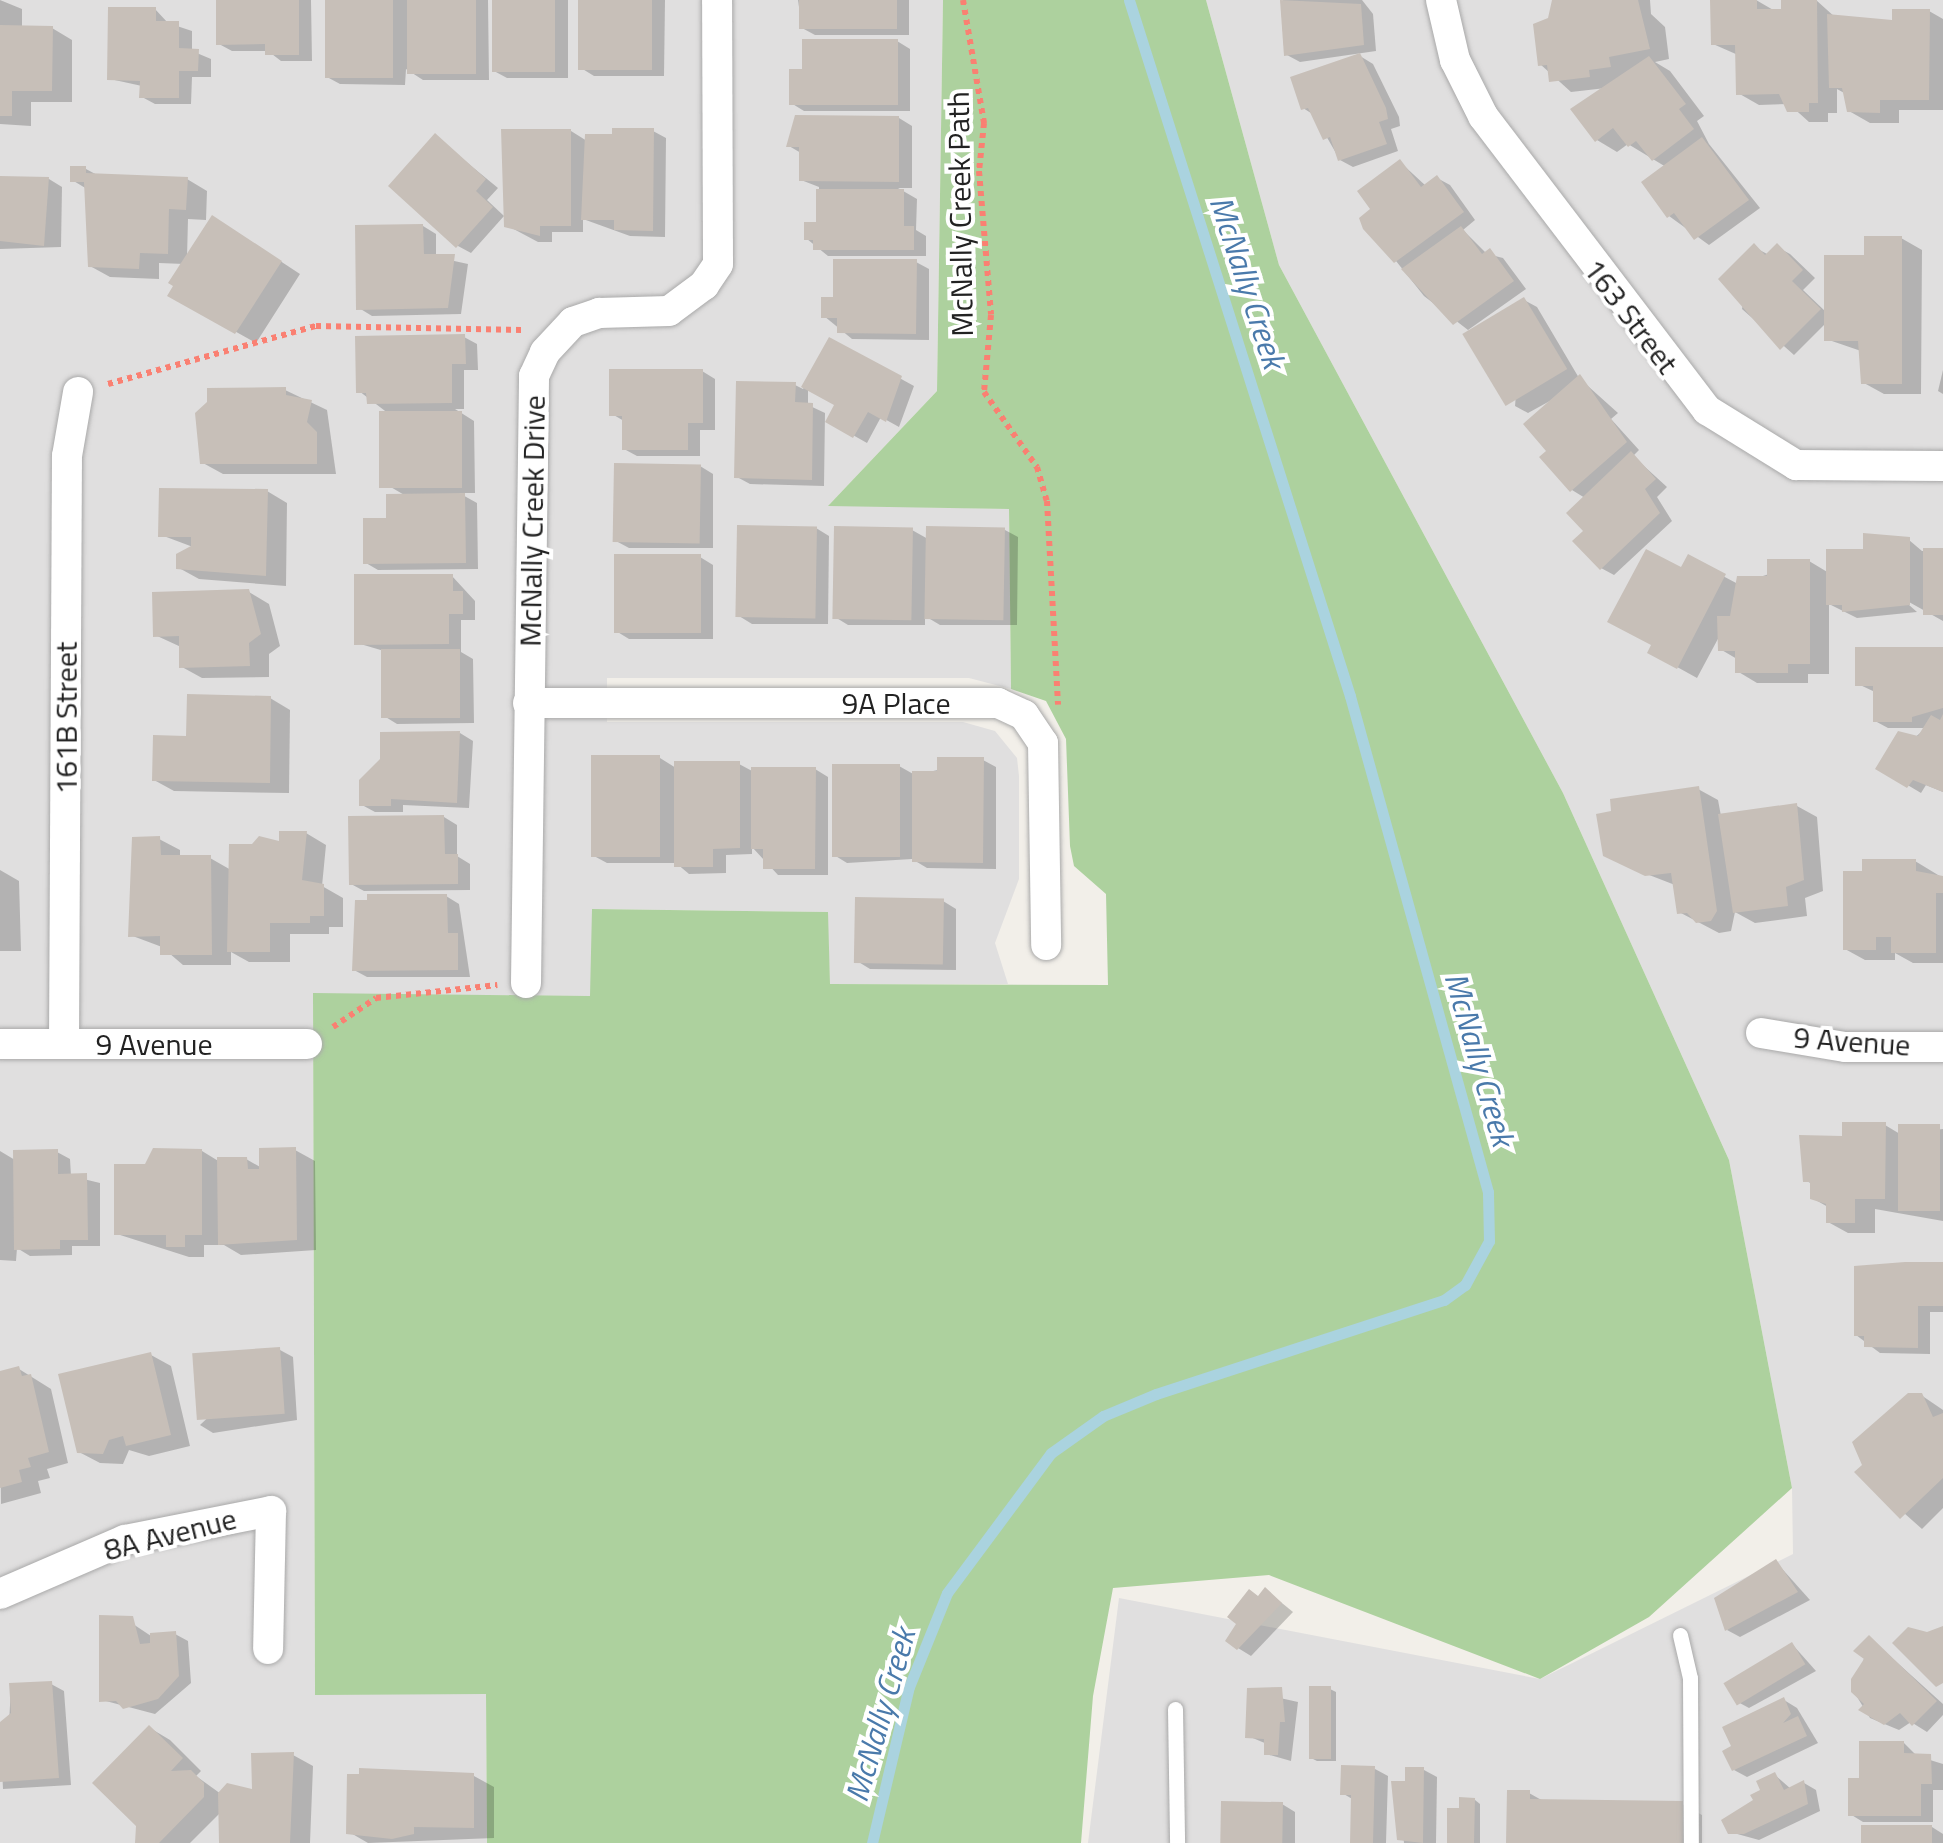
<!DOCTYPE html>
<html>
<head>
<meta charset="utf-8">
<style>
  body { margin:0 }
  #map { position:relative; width:1943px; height:1843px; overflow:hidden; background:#f2efe9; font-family:"Titillium Web",sans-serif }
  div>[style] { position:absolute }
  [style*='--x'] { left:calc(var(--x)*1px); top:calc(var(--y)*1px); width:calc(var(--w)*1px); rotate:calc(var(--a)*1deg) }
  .residential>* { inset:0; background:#e0dfdf }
  .forest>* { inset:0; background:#add19e }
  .shadow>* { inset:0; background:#0003 }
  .stream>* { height:11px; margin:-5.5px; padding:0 5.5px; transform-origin:5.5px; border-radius:5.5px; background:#aad3df }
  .building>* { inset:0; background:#c7bfb8; transform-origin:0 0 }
  .path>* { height:6px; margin-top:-3px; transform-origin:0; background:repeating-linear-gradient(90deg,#fa8072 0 5px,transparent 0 10px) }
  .roads { filter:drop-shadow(0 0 2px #a9a9a9) drop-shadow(0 0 2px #a9a9a9) }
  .lane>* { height:15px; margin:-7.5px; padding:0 7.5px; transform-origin:7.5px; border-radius:7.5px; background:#fff }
  .street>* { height:30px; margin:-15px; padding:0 15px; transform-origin:15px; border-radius:15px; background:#fff }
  span { translate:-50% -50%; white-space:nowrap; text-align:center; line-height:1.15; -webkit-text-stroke:8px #fff; paint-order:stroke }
  .street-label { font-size:30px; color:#222 }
  .water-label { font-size:32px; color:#4a7aab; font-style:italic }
</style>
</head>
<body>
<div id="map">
  <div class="residential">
    <i style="clip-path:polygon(0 0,943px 0,937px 391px,829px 505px,1009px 509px,1011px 689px,969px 678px,607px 678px,607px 722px,963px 722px,995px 731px,1017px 758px,1019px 776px,1019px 879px,995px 943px,1008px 984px,830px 984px,827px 912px,593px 909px,591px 996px,313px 994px,315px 1694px,486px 1694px,487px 1843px,0 1843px)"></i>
    <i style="clip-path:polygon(1206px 0,1943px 0,1943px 1843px,1088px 1843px,1119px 1598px,1540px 1679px,1793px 1554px,1792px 1488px,1729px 1160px,1563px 793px,1279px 265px)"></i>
  </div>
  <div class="forest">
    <i style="clip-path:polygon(943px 0,1206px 0,1279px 265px,1563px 793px,1729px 1160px,1792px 1488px,1649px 1617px,1540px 1679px,1269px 1575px,1113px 1588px,1093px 1696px,1081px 1843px,487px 1843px,486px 1694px,315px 1695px,313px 993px,590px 996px,592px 909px,828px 912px,830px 984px,1108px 985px,1106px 894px,1074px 866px,1070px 846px,1066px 739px,1046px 701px,1011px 689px,1009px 509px,828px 506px,937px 391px)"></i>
  </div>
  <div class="shadow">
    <i style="clip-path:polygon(0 0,22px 9px,22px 28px,52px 28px,72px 40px,72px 102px,31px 102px,31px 126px,0 124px)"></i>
    <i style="clip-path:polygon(218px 0,311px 0,312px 61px,281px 61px,268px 51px,232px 51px,219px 44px)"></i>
    <i style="clip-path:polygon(327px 0,488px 0,489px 80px,423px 80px,406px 69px,405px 85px,340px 84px,327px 77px)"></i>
    <i style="clip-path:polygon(494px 0,568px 0,568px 78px,507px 78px,494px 71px)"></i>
    <i style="clip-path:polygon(581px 0,665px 0,664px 76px,594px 76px,581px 68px)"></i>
    <i style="clip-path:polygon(798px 0,909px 0,909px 35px,815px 35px,802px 28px)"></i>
    <i style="clip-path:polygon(1283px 0,1362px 0,1373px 14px,1376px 51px,1300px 62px,1287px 55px)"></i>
    <i style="clip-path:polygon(1554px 0,1650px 0,1651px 14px,1665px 27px,1669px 59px,1655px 62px,1670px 71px,1704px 116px,1697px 121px,1709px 144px,1760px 208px,1709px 245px,1669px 216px,1666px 167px,1628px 144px,1617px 152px,1597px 140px,1574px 110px,1606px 88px,1571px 92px,1540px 64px)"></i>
    <i style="clip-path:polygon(1756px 0,1775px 11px,1816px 0,1836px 18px,1894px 23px,1929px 11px,1943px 19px,1943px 110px,1899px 110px,1899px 123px,1870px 123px,1849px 111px,1846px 94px,1837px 89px,1837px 113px,1828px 113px,1828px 122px,1809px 122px,1789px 104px,1759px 105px,1738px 93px,1738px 55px,1713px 44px)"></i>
    <i style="clip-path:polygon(155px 9px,168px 23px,192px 31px,192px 51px,211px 59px,211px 77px,192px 77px,191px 104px,155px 104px,142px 97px,142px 86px,110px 79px)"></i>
    <i style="clip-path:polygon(897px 41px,910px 49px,910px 111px,804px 111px,791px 103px,804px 71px)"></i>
    <i style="clip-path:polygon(1360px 56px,1373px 64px,1399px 117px,1400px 126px,1391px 129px,1398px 151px,1353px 167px,1340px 160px,1314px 115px,1303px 108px)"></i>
    <i style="clip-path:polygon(899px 118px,912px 126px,912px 188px,898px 188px,917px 199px,916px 230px,926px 236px,926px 256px,828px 256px,807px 239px,819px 224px,819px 187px,801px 180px,801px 153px,789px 146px)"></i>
    <i style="clip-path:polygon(571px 131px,587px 141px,653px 131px,666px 138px,665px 237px,630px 236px,583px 219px,583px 232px,552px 232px,552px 242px,538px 242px,506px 225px)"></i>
    <i style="clip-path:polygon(436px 137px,498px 188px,487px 200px,504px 216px,471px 253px,458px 246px)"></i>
    <i style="clip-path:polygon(1400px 162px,1426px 186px,1437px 178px,1450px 185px,1475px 220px,1463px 230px,1487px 254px,1503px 258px,1526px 289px,1468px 330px,1424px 296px,1396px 261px,1374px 210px)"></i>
    <i style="clip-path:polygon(86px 169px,99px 176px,187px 179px,207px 191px,206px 220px,188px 219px,187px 258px,233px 230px,300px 274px,256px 343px,170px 295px,184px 264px,159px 263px,159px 279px,110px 277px,90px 266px,87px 189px,72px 180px)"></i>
    <i style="clip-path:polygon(0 179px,49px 179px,62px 187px,61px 247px,0 249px)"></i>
    <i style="clip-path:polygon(423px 226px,436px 234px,436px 257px,468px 264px,461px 314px,372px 316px,359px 308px)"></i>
    <i style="clip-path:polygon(1901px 238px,1922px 250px,1921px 394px,1884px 394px,1864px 383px,1861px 351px,1826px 339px,1826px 323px,1794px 355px,1742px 309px,1754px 247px,1769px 255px,1777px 247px,1790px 254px,1815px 278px,1803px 290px,1826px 312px,1866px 257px)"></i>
    <i style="clip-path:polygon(916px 262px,929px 269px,929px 340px,852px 339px,824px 316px,835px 299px)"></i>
    <i style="clip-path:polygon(1524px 300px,1537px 307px,1579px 378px,1618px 413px,1611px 419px,1639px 450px,1633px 456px,1667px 487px,1657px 497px,1672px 521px,1614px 575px,1601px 568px,1587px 531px,1585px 498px,1572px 490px,1549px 451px,1559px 396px,1528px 413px,1515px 406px)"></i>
    <i style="clip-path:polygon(464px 337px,477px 344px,478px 370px,464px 370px,464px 409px,455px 409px,474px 421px,475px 493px,459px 493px,477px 503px,478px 569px,378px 570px,366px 563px,406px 496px,389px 486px,389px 414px,359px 391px)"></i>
    <i style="clip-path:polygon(830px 340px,914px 386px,899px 427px,881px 417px,867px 443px,828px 421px,838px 404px,808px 388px,808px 405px,825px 413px,824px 486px,750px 484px,737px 477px,795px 385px,803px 389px)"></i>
    <i style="clip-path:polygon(1943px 370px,1943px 394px,1938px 391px)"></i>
    <i style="clip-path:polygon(702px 371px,715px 379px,715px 430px,700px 430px,700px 456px,637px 456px,624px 449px,624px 421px,612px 414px)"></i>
    <i style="clip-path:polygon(285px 390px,327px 410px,336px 474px,223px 474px,203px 463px)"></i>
    <i style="clip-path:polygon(700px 466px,713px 474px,713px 548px,629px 548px,616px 541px)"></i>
    <i style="clip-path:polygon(267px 491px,287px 503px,286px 586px,199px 579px,179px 568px,193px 547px,161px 535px)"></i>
    <i style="clip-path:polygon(816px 528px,829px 536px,828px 624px,752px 624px,739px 616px)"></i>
    <i style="clip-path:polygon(912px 530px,928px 539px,1005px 530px,1018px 537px,1017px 625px,940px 625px,925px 616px,925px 625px,848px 625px,835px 617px)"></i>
    <i style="clip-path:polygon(1909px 540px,1922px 551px,1943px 550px,1943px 621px,1900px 597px,1917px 612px,1857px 618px,1829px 604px,1829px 674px,1808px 674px,1808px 683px,1757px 683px,1737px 671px,1737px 659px,1720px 649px,1720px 635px,1697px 678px,1650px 652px,1689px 558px,1738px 584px,1809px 561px,1829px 573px,1866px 552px)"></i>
    <i style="clip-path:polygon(700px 557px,713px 565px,713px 639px,629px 639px,616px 631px)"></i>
    <i style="clip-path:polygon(452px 576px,475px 601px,475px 620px,461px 620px,461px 652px,473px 659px,474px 723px,397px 724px,384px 716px,384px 651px,357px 643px)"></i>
    <i style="clip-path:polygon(249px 592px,269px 604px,280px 646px,269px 654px,269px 677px,202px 678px,182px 667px,181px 647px,155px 635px)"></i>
    <i style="clip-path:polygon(1943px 649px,1943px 792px,1926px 785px,1921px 793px,1879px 768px,1926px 728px,1888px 728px,1875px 721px,1875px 692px,1858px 684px)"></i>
    <i style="clip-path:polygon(270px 698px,290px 710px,289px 793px,174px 791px,154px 780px,189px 738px)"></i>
    <i style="clip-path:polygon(460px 733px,473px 741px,469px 808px,403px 805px,403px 812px,375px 812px,362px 805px)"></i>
    <i style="clip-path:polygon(660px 758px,676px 768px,739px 764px,754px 772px,815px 769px,828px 777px,828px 875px,778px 875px,752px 847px,752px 854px,726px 855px,726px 873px,689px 874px,676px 863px,607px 863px,594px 856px)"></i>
    <i style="clip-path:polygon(983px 760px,996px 767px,996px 869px,927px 868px,912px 859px,847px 863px,834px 855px,899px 766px,915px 775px)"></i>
    <i style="clip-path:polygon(1698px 789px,1718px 800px,1721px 816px,1797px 806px,1817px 817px,1823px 891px,1805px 898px,1807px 916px,1755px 923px,1735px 912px,1731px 931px,1719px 933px,1679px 912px,1675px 885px,1626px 866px)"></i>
    <i style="clip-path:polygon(444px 817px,457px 825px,457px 856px,470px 864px,470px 890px,364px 891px,351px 884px)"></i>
    <i style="clip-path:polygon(306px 833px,326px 845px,322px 886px,343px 898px,343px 927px,329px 927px,329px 934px,290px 934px,290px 962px,249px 962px,231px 952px,231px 965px,183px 965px,162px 947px,130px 935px,159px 839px,180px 850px,180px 858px,210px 858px,231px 870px)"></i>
    <i style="clip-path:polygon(1915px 861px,1943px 878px,1943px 963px,1913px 963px,1895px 953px,1895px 960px,1865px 960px,1845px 949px,1864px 874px)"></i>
    <i style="clip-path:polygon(0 870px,19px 881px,21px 951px,0 951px)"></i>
    <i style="clip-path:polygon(446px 896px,459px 904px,470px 977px,367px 977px,354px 970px)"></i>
    <i style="clip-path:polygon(943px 901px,956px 909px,956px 970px,870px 969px,857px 961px)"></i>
    <i style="clip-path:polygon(1885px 1125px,1900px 1134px,1943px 1129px,1943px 1221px,1875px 1209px,1875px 1233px,1848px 1233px,1828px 1222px,1828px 1207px,1812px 1198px,1812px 1184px,1805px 1180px,1844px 1138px)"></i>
    <i style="clip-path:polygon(295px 1150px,315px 1161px,316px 1250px,241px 1255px,224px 1245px,204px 1245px,204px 1257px,189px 1257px,117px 1234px,147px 1166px,202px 1151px,220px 1162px,246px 1159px,262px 1168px)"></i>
    <i style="clip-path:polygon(0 1151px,15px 1160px,57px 1152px,70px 1159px,71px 1176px,100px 1183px,100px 1246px,72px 1246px,72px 1255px,30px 1256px,17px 1248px,16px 1261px,0 1260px)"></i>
    <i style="clip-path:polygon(1943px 1264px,1943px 1312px,1930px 1312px,1930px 1354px,1880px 1353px,1856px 1335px)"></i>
    <i style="clip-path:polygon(280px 1350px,293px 1357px,297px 1420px,213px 1433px,200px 1425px)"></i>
    <i style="clip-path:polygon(151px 1355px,171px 1366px,190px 1446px,149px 1456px,129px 1450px,123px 1464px,100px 1463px,79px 1452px)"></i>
    <i style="clip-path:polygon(19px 1369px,51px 1389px,68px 1463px,47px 1469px,50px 1478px,38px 1481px,41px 1493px,1px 1504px,0 1385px)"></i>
    <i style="clip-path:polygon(1921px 1395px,1943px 1410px,1943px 1508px,1922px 1529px,1858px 1472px)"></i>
    <i style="clip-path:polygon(1776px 1562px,1810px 1600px,1740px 1637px,1727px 1630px)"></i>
    <i style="clip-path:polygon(1266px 1590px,1293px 1612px,1251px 1656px,1238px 1648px)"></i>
    <i style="clip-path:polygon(121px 1616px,151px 1636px,175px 1634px,188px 1641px,191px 1683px,155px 1714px,102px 1700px)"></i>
    <i style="clip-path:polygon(1870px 1638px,1943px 1704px,1943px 1715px,1927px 1732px,1911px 1722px,1899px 1730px,1870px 1718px,1854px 1692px)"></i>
    <i style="clip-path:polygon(1792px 1644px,1816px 1671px,1749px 1708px,1736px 1701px)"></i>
    <i style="clip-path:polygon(51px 1684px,64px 1691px,71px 1785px,3px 1789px,0 1725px,9px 1724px,11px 1686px)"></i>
    <i style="clip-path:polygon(1330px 1689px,1336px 1692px,1336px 1761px,1317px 1761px,1311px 1758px)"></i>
    <i style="clip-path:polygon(1249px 1691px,1298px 1702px,1291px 1761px,1266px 1754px,1267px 1744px,1248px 1736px)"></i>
    <i style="clip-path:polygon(1784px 1700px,1797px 1708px,1818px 1743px,1747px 1777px,1734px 1770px)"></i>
    <i style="clip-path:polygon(150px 1728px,170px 1740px,201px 1771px,196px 1776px,221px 1794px,255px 1792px,293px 1755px,313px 1766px,310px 1843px,221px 1843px,221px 1812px,190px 1843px,138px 1843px)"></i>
    <i style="clip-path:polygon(1904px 1743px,1917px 1756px,1943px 1764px,1943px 1790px,1933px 1790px,1933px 1822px,1863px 1822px,1850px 1814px,1862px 1781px)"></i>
    <i style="clip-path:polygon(1375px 1769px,1388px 1776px,1386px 1843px,1352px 1843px,1354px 1800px,1342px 1793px)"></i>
    <i style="clip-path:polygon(1424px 1770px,1437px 1777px,1436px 1843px,1404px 1843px,1400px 1802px,1407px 1784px)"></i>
    <i style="clip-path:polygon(1775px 1775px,1791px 1789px,1804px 1783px,1816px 1790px,1820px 1811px,1759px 1840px,1730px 1832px)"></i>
    <i style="clip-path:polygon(474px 1776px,494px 1787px,494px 1838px,368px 1843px,349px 1832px)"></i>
    <i style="clip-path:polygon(1529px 1793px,1545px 1802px,1682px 1804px,1702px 1815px,1702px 1843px,1509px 1843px)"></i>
    <i style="clip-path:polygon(1475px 1800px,1480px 1804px,1480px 1843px,1452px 1843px,1461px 1811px)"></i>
    <i style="clip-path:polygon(1282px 1804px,1295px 1812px,1295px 1843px,1223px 1843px)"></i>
    <i style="clip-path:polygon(1932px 1827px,1943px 1834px,1943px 1843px,1863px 1843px)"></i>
  </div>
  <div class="stream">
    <i style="--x:872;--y:1843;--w:160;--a:-76.7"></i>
    <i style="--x:909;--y:1687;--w:101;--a:-68"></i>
    <i style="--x:947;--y:1593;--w:174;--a:-53.4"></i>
    <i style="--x:1051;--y:1453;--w:64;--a:-35.4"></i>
    <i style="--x:1103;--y:1416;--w:57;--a:-22.5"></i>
    <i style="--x:1156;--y:1394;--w:303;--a:-18.1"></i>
    <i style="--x:1444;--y:1300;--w:26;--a:-36"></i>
    <i style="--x:1465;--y:1285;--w:50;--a:-61.4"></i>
    <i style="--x:1489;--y:1241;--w:49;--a:-91.2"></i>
    <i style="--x:1488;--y:1192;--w:515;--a:-105.55"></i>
    <i style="--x:1350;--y:696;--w:730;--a:-107.62"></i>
  </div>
  <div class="building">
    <i style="clip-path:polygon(216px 0,299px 0,299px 55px,265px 55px,265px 44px,216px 45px)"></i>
    <i style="left:325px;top:0;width:68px;height:78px"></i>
    <i style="left:407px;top:0;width:69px;height:74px"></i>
    <i style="left:492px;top:0;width:63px;height:72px"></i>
    <i style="left:578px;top:0;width:74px;height:70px"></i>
    <i style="left:799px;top:0;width:98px;height:29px"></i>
    <i style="clip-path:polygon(1280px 0,1361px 4px,1364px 45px,1284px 56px)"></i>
    <i style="clip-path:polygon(1552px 0,1638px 0,1650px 49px,1609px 57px,1611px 67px,1589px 70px,1590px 77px,1549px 82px,1547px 65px,1538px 66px,1533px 24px,1548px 18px)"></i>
    <i style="clip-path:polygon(1710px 0,1757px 0,1757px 9px,1781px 9px,1781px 0,1817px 0,1818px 103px,1809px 103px,1809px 112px,1787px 112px,1779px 94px,1736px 95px,1735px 45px,1711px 45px)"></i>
    <i style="clip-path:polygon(108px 7px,156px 7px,156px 21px,179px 21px,179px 48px,199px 49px,198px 71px,179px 71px,179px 98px,139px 98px,140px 81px,107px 80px)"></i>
    <i style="clip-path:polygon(1892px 9px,1930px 9px,1929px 100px,1880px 100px,1880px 113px,1847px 112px,1842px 88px,1829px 88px,1827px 14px,1892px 20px)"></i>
    <i style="clip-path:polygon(0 25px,53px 26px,52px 91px,12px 91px,12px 116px,0 116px)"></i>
    <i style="clip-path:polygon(802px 39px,898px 39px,898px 105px,789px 105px,789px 69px,802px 69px)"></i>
    <i style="clip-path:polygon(1360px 53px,1386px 108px,1388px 119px,1379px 122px,1387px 144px,1338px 161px,1330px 137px,1323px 140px,1308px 108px,1301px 110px,1290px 77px)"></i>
    <i style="clip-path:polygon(1649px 56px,1686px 104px,1679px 109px,1694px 129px,1652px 161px,1636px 141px,1628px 147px,1613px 128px,1595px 142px,1570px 109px)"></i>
    <i style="clip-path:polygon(795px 115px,899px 116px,899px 182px,799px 181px,799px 147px,786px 147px)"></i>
    <i style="clip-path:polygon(612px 128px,654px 128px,653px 231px,614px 230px,614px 220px,581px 220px,585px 134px,612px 134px)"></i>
    <i style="clip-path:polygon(501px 129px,571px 129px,571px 226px,540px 226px,540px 236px,504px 227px)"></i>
    <i style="clip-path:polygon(435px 133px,486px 179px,476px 191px,493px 207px,456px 248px,388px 186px)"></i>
    <i style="clip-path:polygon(1702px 137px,1749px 200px,1694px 240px,1674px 213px,1667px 218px,1641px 182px)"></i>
    <i style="clip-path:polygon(1400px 159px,1421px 187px,1437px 175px,1464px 212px,1394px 263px,1363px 229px,1359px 218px,1370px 209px,1357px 191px)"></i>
    <i style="clip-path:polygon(70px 166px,86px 166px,86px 173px,188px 177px,186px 210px,169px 209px,168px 254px,140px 253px,139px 269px,88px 267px,84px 182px,70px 182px)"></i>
    <i style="clip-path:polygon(0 176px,49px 177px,44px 246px,0 241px)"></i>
    <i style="clip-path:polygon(816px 189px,904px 189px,904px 226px,914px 226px,914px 250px,813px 250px,813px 240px,804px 240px,804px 222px,816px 222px)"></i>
    <i style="clip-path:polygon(212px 215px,282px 261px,235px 334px,167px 296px,173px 286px,168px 283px)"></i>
    <i style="clip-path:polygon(423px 224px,424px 254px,455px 254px,448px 308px,356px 310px,355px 225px)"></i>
    <i style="clip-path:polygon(1461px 226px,1482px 254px,1490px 248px,1514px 281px,1453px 325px,1401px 269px)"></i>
    <i style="clip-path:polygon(1864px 236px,1902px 236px,1902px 384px,1861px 384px,1858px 341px,1824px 341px,1824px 255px,1864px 255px)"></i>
    <i style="clip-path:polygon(1754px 243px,1765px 255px,1777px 243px,1803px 270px,1792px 281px,1821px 309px,1780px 350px,1718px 279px)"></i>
    <i style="clip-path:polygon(833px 259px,917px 259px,916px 334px,837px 333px,837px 318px,821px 318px,821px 297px,833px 297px)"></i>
    <i style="left:1524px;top:297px;width:84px;height:72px;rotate:59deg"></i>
    <i style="clip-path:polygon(465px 334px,466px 364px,452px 364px,452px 403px,367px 404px,366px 393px,356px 393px,355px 336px)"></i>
    <i style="clip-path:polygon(829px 337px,902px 376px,886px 422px,868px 412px,853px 438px,825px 422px,834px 405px,801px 387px)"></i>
    <i style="clip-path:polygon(609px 369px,703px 369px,703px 423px,688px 423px,688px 450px,622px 450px,622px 416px,609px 416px)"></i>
    <i style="clip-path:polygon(1580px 374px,1627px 442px,1570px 492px,1539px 457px,1546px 451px,1523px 424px)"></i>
    <i style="clip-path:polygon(736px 381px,796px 382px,795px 402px,813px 403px,812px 480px,734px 478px)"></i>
    <i style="clip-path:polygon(286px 387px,286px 395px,312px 400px,307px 422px,317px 432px,317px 464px,200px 464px,195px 413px,207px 402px,207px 388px)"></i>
    <i style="left:379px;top:411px;width:83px;height:77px"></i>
    <i style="clip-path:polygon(1631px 451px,1656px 479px,1645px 489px,1660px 513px,1600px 570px,1572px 541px,1583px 531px,1566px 513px)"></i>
    <i style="left:614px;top:463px;width:87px;height:79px;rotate:1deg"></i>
    <i style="clip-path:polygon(159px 488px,268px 489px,266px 576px,176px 569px,176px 554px,191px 546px,191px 537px,158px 537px)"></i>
    <i style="clip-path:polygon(465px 493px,466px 563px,363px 564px,363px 518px,386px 518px,386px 494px)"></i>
    <i style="left:737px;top:525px;width:80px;height:92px;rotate:1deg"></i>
    <i style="left:834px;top:526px;width:79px;height:93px;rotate:1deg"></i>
    <i style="left:926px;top:526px;width:79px;height:93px;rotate:1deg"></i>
    <i style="clip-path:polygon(1863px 533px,1910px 537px,1910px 605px,1842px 612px,1842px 605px,1826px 605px,1826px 549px,1863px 549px)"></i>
    <i style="left:1923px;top:548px;width:20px;height:67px"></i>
    <i style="clip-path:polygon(1646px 549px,1681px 567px,1688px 554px,1726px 574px,1677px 669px,1647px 653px,1651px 645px,1607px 622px)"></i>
    <i style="left:614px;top:554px;width:87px;height:79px"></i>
    <i style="clip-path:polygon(1767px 559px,1810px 559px,1810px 664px,1788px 664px,1788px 673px,1735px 673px,1735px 651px,1718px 651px,1717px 616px,1730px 616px,1737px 576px,1767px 576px)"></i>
    <i style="clip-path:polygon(354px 574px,453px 574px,453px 591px,463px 591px,463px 614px,449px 614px,449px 644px,354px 645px)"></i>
    <i style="clip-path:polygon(249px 589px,261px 634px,249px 643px,250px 666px,179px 668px,179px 636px,153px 637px,152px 592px)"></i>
    <i style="clip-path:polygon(1855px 647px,1943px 647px,1943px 708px,1912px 717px,1912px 722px,1873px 722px,1873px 686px,1855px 686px)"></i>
    <i style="left:381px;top:649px;width:79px;height:69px"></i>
    <i style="clip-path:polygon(187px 694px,271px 696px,270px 783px,152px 781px,153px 735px,186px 736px)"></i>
    <i style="clip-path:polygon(1943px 714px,1943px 792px,1913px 780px,1907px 788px,1875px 769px,1898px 731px,1918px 736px,1931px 715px,1940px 720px)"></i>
    <i style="clip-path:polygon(460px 731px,457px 803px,391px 799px,391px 806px,359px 806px,359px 780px,380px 759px,380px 732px)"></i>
    <i style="left:591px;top:755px;width:69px;height:102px"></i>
    <i style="clip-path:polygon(937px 757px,984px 757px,983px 863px,912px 862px,912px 771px,937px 771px)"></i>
    <i style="clip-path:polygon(674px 761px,740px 761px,740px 848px,713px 849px,713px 867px,674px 867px)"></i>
    <i style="left:832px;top:764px;width:68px;height:93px"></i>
    <i style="clip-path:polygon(751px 767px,816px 767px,815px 869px,763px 869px,763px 849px,751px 849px)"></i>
    <i style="clip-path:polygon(1699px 786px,1717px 911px,1711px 921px,1696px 923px,1687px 913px,1677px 914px,1671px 873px,1645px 876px,1603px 856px,1596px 814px,1611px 811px,1610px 799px)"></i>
    <i style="clip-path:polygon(1797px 803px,1804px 880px,1786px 887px,1788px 906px,1733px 913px,1718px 814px)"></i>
    <i style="clip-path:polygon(444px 815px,445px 854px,458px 854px,458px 884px,349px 885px,348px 816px)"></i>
    <i style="clip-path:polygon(279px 831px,307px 831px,302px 880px,324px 884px,324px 916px,310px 916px,310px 923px,270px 923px,270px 952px,227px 952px,229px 844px,252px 844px,259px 836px,279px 841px)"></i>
    <i style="clip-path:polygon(160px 836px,161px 855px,211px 855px,212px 955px,160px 955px,160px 936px,128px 937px,132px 837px)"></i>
    <i style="clip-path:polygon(1862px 859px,1916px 859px,1916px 871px,1943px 876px,1943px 893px,1936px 893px,1936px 953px,1891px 953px,1891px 937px,1876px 937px,1876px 950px,1843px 950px,1843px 871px,1862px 871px)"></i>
    <i style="clip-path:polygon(367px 894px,447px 894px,448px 933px,458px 933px,458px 970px,352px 971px,355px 900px,367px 900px)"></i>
    <i style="left:855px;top:897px;width:89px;height:66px;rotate:1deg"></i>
    <i style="clip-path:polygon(1842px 1122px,1886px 1122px,1885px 1199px,1855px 1199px,1855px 1223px,1826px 1223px,1826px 1204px,1810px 1199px,1810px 1182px,1803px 1182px,1799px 1135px,1842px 1136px)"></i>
    <i style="left:1898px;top:1124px;width:42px;height:87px"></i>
    <i style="clip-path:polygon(296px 1147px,297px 1240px,218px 1245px,217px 1157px,247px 1157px,248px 1169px,259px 1169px,259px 1148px)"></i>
    <i style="clip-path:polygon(153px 1148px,202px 1149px,202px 1235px,185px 1235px,185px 1247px,166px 1247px,166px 1235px,114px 1235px,114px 1164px,145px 1164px)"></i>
    <i style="clip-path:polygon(58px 1149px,58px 1174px,87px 1173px,88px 1240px,60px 1240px,60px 1249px,14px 1250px,13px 1150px)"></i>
    <i style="clip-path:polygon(1905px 1262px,1943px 1262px,1943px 1306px,1918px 1306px,1918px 1348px,1864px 1347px,1864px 1336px,1854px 1336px,1854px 1266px)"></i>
    <i style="left:280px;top:1347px;width:67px;height:88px;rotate:86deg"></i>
    <i style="clip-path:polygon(151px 1352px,171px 1435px,126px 1446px,123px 1436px,109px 1440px,103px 1454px,77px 1453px,58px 1374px)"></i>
    <i style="clip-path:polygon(19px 1366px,22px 1376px,31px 1374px,49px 1452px,28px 1458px,31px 1467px,19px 1470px,22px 1482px,0 1488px,0 1371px)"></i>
    <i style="clip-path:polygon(1908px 1393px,1922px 1393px,1933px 1417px,1943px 1413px,1943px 1478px,1900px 1519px,1854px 1472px,1862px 1465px,1852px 1442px)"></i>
    <i style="clip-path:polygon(1776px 1559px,1798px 1592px,1725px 1631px,1714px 1598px)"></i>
    <i style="clip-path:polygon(1265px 1587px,1282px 1603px,1237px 1650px,1225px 1641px,1236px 1624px,1227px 1617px,1249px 1589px,1258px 1596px)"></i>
    <i style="clip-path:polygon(99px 1615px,133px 1616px,140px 1644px,150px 1643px,150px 1633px,176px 1631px,179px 1676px,158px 1699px,123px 1709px,116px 1701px,99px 1702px)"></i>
    <i style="clip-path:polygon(1943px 1626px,1943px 1683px,1936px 1687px,1892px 1643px,1908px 1627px,1927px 1632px)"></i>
    <i style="clip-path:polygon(1869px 1635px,1937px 1701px,1912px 1726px,1900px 1713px,1884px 1725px,1858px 1710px,1864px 1704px,1851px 1692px,1851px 1679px,1864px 1659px,1853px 1651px)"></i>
    <i style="left:1792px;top:1642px;width:26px;height:80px;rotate:59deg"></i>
    <i style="clip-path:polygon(52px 1681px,59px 1778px,0 1782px,0 1722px,11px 1713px,9px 1683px)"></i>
    <i style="left:1309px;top:1686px;width:22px;height:73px"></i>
    <i style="clip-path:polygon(1282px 1687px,1285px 1722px,1280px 1722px,1278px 1755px,1264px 1755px,1264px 1739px,1245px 1738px,1247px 1688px)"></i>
    <i style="clip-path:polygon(1784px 1697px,1791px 1714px,1783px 1723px,1798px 1716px,1807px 1736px,1732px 1771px,1722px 1751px,1731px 1746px,1722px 1727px)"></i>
    <i style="clip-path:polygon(149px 1725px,183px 1758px,171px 1771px,191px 1770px,204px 1783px,204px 1797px,159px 1843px,135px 1843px,136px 1826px,92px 1783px)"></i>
    <i style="clip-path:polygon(1859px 1741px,1904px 1741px,1904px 1753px,1931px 1754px,1932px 1784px,1921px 1784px,1921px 1816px,1848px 1816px,1848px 1778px,1859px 1778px)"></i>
    <i style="clip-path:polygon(294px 1752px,290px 1843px,219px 1843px,218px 1793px,227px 1783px,252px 1789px,251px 1753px)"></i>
    <i style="clip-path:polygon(1341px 1765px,1375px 1766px,1373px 1843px,1350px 1843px,1351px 1795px,1340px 1795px)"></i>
    <i style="clip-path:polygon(1405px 1767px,1424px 1767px,1423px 1843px,1397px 1840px,1391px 1781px,1405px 1781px)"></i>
    <i style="clip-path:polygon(359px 1768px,474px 1773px,474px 1828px,414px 1827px,414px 1834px,392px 1839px,346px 1834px,347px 1774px,359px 1774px)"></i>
    <i style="clip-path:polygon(1775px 1772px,1784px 1790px,1804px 1780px,1808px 1804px,1744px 1834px,1728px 1834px,1721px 1820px,1753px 1800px,1750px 1795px,1760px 1790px,1756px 1781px)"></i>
    <i style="clip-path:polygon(1507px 1790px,1530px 1790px,1530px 1799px,1683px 1801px,1683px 1843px,1506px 1843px)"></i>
    <i style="clip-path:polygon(1459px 1797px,1475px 1798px,1474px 1843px,1447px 1843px,1447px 1808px,1459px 1808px)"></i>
    <i style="left:1221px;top:1801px;width:62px;height:42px;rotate:1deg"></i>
    <i style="left:1932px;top:1825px;width:18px;height:71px;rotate:90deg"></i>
  </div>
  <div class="path">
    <i style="--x:963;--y:0;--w:125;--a:80.3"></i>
    <i style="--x:984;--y:123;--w:48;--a:95.9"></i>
    <i style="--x:979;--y:171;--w:144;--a:85.2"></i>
    <i style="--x:991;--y:315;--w:77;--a:95.2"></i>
    <i style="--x:984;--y:392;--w:92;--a:54.8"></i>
    <i style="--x:1037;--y:467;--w:35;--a:74"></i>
    <i style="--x:1047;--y:501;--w:204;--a:86.9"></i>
    <i style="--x:108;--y:384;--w:216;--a:-15.6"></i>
    <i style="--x:316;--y:326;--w:206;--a:1.1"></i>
    <i style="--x:333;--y:1027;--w:52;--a:-34"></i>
    <i style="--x:376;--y:998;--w:122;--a:-6.1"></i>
  </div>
  <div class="roads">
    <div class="lane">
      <i style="--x:1680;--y:1635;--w:44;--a:76.9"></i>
      <i style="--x:1690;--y:1678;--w:165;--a:89.7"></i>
      <i style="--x:1175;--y:1709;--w:134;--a:89.1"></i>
    </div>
    <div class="street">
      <i style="--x:1441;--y:0;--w:62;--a:76.9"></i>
      <i style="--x:1455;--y:60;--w:63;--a:63.4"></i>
      <i style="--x:1483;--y:116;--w:370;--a:52.7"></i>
      <i style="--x:1707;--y:410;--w:105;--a:31.7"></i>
      <i style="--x:1796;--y:465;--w:147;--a:0.4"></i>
      <i style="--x:528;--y:703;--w:470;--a:0"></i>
      <i style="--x:998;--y:703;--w:29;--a:25"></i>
      <i style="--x:1024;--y:715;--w:34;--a:56"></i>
      <i style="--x:1043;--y:743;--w:202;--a:89.1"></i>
      <i style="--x:526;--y:983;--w:607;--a:-89.24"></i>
      <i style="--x:534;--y:376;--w:26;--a:-65"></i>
      <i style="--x:545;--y:352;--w:41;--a:-47"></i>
      <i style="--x:573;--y:322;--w:28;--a:-19"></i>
      <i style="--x:599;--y:313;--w:70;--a:-1.6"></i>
      <i style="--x:669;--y:311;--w:44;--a:-36.6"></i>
      <i style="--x:704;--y:285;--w:25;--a:-56"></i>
      <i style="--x:718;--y:264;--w:264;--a:-90.2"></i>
      <i style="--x:1761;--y:1033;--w:85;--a:9.5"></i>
      <i style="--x:1845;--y:1047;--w:98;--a:0"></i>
      <i style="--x:0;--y:1044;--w:307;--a:0"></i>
      <i style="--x:64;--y:1044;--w:588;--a:-89.71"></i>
      <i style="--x:67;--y:456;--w:65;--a:-80.2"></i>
      <i style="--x:0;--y:1594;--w:136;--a:-23.4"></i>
      <i style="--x:125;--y:1540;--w:149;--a:-11.2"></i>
      <i style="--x:271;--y:1511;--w:138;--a:91.2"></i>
    </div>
  </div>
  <div class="street-label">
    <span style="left:960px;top:214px;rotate:-91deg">McNally Creek Path</span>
    <span style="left:1631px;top:316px;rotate:53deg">163 Street</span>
    <span style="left:532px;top:521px;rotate:-89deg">McNally Creek Drive</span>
    <span style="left:896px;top:703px">9A Place</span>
    <span style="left:66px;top:718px;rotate:-90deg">161B Street</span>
    <span style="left:1852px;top:1041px;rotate:4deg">9 Avenue</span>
    <span style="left:154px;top:1044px">9 Avenue</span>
    <span style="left:170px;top:1534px;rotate:-14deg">8A Avenue</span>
  </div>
  <div class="water-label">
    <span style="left:1248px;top:282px;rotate:72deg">McNally Creek</span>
    <span style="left:1480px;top:1059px;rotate:74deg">McNally Creek</span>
    <span style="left:880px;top:1715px;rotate:-74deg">McNally Creek</span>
  </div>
</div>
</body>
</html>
